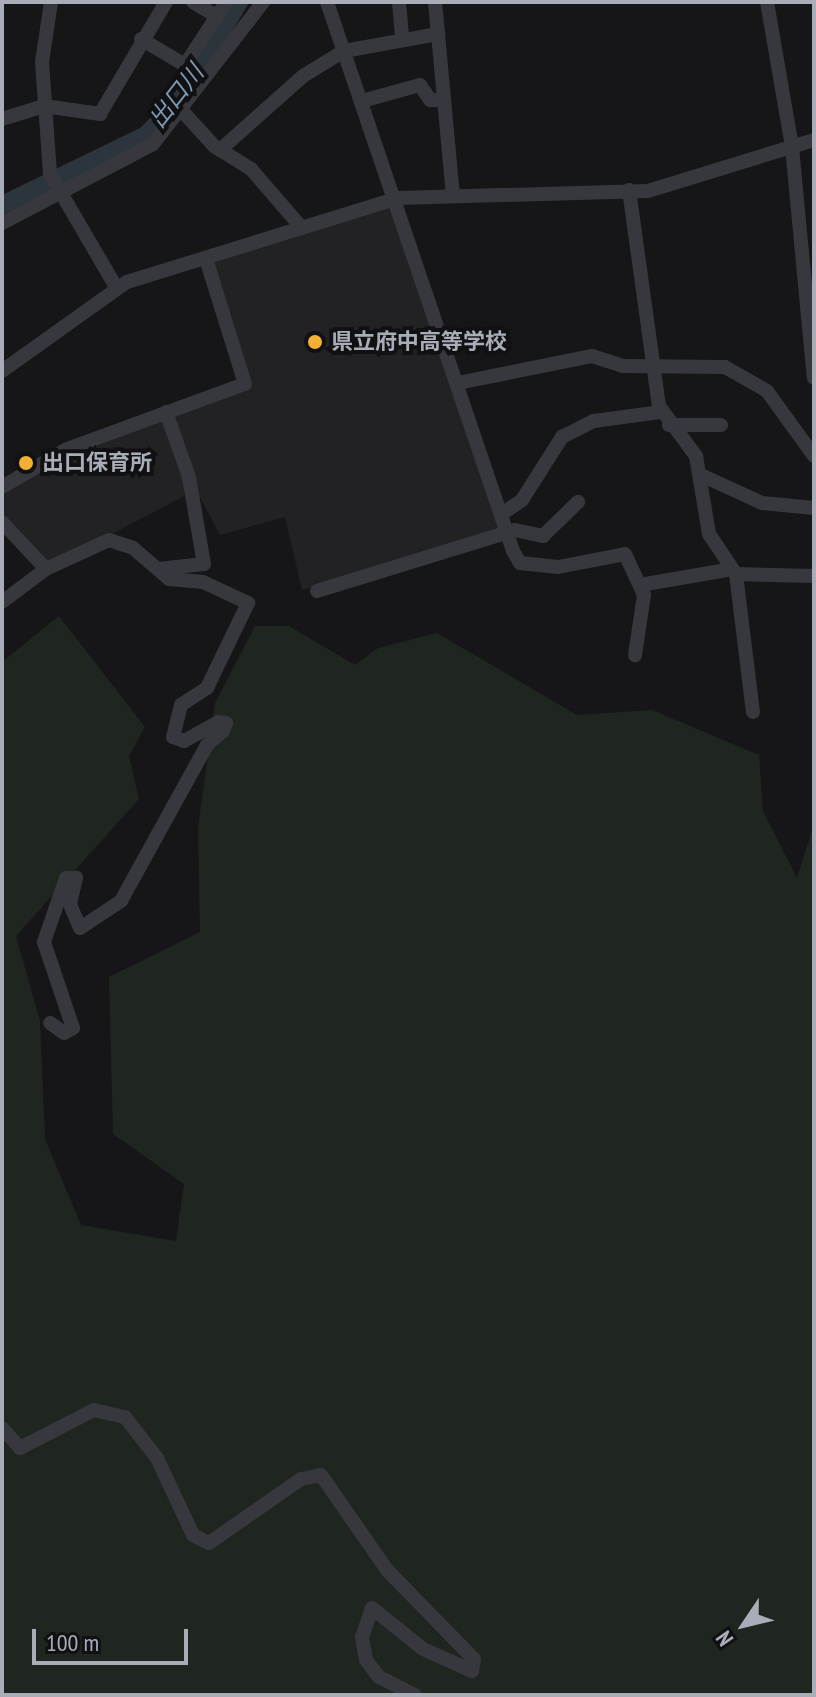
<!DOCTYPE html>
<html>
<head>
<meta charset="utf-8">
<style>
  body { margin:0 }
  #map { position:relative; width:816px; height:1697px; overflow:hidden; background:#161618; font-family:"PT Sans Narrow","Noto Sans JP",sans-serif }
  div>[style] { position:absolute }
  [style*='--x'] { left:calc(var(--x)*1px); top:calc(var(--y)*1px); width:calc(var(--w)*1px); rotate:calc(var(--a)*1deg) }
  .built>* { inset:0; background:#222225 }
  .green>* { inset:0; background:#1e261f }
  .river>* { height:18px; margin:-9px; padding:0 9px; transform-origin:9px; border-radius:9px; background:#2c353c }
  .minor>* { height:14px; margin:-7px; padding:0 7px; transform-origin:7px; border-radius:7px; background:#37383d }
  .dots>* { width:22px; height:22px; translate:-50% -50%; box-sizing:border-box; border:4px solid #111113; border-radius:50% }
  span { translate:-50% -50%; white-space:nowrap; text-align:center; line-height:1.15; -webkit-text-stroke:8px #111113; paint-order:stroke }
  .poi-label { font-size:22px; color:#a8adb8; font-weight:700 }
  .left { translate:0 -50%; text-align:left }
  .water-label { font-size:24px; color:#7f9bb3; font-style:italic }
  .frame { position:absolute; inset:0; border:4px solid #a8adb8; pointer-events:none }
  .north { position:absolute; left:704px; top:1585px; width:80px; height:80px; -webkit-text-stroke:6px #111113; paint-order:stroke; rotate:235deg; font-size:22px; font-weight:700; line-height:32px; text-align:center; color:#a8adb8 }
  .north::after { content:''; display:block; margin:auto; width:28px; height:36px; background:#a8adb8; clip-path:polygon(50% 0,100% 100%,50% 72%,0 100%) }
  .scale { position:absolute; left:32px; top:1629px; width:156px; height:36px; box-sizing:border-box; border:4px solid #a8adb8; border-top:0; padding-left:10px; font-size:24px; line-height:28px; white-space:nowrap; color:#a8adb8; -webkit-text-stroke:6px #111113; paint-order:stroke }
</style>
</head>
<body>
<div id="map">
  <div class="built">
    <i style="clip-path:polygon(398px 198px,508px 532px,302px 590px,285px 517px,220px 535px,189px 477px,184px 496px,46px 569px,2px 522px,2px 487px,67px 449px,245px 384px,206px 259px)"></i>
  </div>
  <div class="green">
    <i style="clip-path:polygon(59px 616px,145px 727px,129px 756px,139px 799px,16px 936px,40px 1021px,45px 1139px,81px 1225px,176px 1241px,184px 1184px,113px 1134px,109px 977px,200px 932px,198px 828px,215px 703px,255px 626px,289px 626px,355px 665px,378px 648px,437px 633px,577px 715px,652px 710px,759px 755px,763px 811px,797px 878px,814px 824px,814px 1695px,2px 1695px,2px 662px)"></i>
  </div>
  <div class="river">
    <i style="--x:2;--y:205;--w:160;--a:-25.9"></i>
    <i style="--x:146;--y:135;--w:52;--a:-45.8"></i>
    <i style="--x:182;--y:98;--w:112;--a:-59.3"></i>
  </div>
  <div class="minor">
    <i style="--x:51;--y:2;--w:61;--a:98.5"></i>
    <i style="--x:42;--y:62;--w:112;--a:85.9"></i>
    <i style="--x:50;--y:174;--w:131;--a:59.7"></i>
    <i style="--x:193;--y:2;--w:27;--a:31"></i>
    <i style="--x:327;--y:2;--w:580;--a:71.28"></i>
    <i style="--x:513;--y:551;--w:14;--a:60"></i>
    <i style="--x:520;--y:563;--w:38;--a:6"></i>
    <i style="--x:558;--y:567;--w:68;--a:-11"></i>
    <i style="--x:625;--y:554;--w:45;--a:65.1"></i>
    <i style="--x:644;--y:595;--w:61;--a:98.5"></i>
    <i style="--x:399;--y:2;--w:35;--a:85"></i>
    <i style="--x:435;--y:2;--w:194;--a:84.7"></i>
    <i style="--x:767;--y:2;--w:147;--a:80.2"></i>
    <i style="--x:792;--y:147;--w:232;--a:84.6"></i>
    <i style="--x:141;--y:39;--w:51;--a:30.6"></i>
    <i style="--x:185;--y:65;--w:75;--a:-56.9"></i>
    <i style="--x:362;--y:101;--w:60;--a:-15.4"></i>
    <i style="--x:420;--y:85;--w:18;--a:56"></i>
    <i style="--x:430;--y:100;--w:14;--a:0"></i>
    <i style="--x:184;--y:113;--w:45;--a:47.7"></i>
    <i style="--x:214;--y:146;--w:44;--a:31.9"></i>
    <i style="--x:251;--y:169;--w:78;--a:49.2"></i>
    <i style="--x:2;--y:119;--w:44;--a:-17.2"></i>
    <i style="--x:44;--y:106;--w:57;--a:8.1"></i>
    <i style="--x:100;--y:114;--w:130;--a:-59.5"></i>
    <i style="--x:220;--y:150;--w:111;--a:-41.7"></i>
    <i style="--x:303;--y:76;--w:48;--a:-31.4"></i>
    <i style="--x:344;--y:51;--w:96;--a:-10.3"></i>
    <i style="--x:629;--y:190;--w:218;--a:82.1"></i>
    <i style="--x:659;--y:406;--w:62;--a:53.5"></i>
    <i style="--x:696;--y:456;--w:79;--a:80.5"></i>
    <i style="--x:709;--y:534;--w:48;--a:56"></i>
    <i style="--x:736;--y:574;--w:78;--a:1.5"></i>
    <i style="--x:2;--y:223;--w:170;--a:-27.6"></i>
    <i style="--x:153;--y:144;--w:180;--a:-52.2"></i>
    <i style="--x:2;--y:371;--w:153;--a:-35.5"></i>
    <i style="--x:127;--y:282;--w:284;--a:-17.2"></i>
    <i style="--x:398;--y:198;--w:250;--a:-1.6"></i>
    <i style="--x:648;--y:191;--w:174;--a:-17.1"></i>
    <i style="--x:458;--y:383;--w:137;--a:-11.4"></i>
    <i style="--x:592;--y:356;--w:33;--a:18"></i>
    <i style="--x:623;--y:366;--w:102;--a:0.6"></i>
    <i style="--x:725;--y:367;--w:48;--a:29.7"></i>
    <i style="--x:767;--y:391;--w:80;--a:54.1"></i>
    <i style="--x:669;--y:425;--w:52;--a:0"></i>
    <i style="--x:701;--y:475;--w:67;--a:24.7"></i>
    <i style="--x:762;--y:503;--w:52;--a:5.5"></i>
    <i style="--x:2;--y:487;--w:75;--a:-30.3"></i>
    <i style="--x:67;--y:449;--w:189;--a:-20.1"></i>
    <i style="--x:245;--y:384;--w:131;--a:-107.3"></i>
    <i style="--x:503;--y:513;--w:23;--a:-34"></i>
    <i style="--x:522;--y:500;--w:75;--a:-57.6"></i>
    <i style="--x:562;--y:437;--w:36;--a:-27"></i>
    <i style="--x:594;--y:421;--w:68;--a:-7.7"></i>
    <i style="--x:2;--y:522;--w:64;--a:46.9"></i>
    <i style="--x:46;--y:569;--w:69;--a:-24.7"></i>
    <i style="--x:109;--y:540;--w:25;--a:18"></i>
    <i style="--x:133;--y:548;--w:48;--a:40.7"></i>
    <i style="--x:169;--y:579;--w:34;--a:5"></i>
    <i style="--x:203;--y:582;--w:50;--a:25"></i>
    <i style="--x:248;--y:603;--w:94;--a:115.8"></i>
    <i style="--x:207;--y:688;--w:31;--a:147"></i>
    <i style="--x:181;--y:705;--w:33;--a:104"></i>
    <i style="--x:173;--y:737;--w:12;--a:20"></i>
    <i style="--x:184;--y:741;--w:39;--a:-29"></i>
    <i style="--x:218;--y:722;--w:8;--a:7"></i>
    <i style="--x:226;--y:723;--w:9;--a:111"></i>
    <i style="--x:223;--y:731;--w:21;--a:139"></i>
    <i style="--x:207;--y:745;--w:178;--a:118.9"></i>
    <i style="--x:121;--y:901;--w:49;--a:146.6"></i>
    <i style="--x:80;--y:928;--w:26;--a:-113"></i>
    <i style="--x:70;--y:904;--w:27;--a:-77"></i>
    <i style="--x:76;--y:878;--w:10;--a:180"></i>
    <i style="--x:66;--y:878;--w:68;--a:109"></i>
    <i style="--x:44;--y:942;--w:91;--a:71.4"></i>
    <i style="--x:73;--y:1028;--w:10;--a:151"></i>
    <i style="--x:64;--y:1033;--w:17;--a:-144"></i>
    <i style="--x:159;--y:569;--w:45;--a:-6.3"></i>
    <i style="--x:204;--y:564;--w:88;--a:-99.8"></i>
    <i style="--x:189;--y:477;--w:69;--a:-109.5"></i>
    <i style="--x:736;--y:574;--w:139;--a:83"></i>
    <i style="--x:640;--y:585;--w:88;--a:-9.8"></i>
    <i style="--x:317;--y:591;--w:207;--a:-17.1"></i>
    <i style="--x:515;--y:530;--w:29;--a:12"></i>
    <i style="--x:543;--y:536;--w:49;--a:-44.2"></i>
    <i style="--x:2;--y:602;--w:55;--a:-36.9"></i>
    <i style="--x:2;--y:1428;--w:27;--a:48"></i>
    <i style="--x:20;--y:1448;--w:83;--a:-27.2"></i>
    <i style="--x:94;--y:1410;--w:32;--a:13"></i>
    <i style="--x:125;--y:1417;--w:52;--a:52"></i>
    <i style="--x:157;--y:1458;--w:85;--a:64.9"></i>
    <i style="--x:193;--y:1535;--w:18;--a:27"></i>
    <i style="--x:209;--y:1543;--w:112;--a:-34.8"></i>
    <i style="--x:301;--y:1479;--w:20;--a:-11"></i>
    <i style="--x:321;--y:1475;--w:116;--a:55.2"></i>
    <i style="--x:387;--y:1570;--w:124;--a:45.7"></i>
    <i style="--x:474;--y:1659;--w:12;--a:99"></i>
    <i style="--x:472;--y:1671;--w:54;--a:-155.8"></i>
    <i style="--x:423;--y:1649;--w:65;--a:-141.2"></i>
    <i style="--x:372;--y:1608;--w:31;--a:109"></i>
    <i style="--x:362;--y:1637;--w:23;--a:80"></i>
    <i style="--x:366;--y:1660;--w:21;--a:53"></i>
    <i style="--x:379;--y:1677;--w:40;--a:26.6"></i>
  </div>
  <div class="dots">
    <i style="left:315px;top:342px;background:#f2b134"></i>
    <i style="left:26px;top:463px;background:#f2b134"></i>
  </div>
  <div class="poi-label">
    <span class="left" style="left:331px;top:342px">県立府中高等学校</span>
    <span class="left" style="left:42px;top:463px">出口保育所</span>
  </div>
  <div class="water-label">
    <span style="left:176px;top:96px;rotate:-52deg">出口川</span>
  </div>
  <div class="frame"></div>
  <div class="north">N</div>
  <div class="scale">100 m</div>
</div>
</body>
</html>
